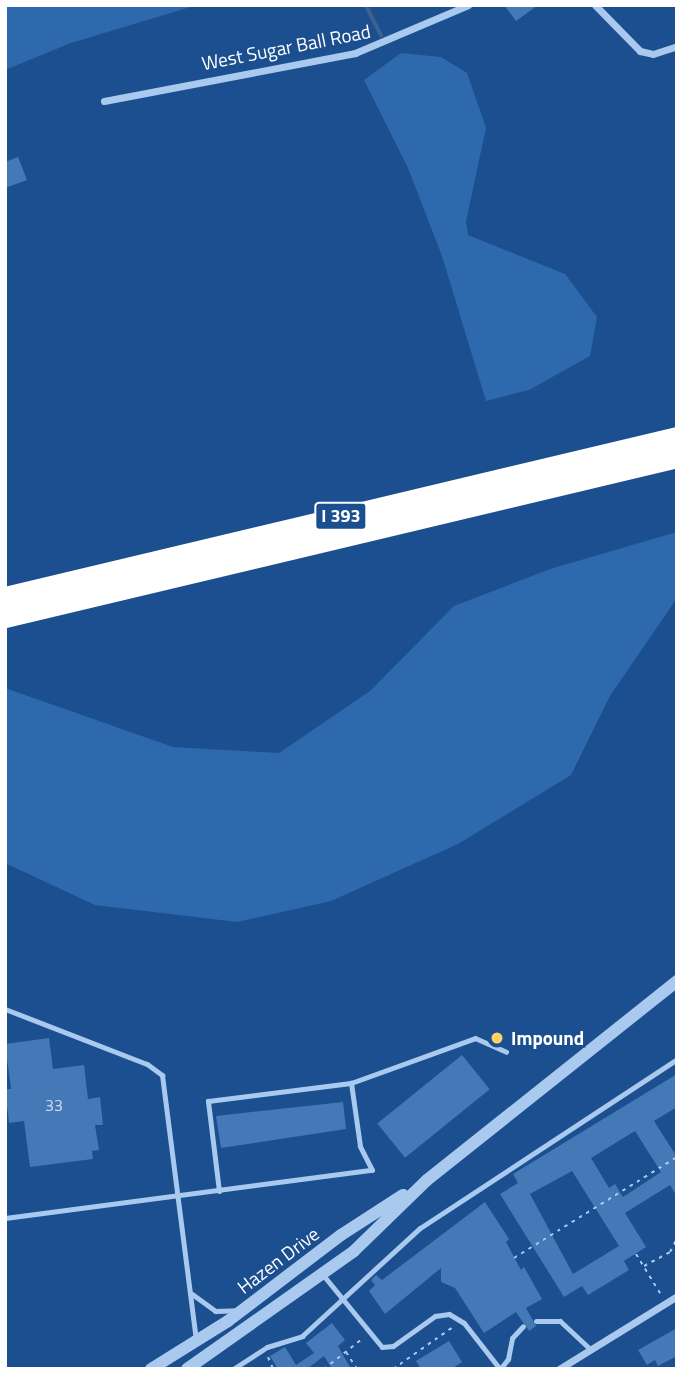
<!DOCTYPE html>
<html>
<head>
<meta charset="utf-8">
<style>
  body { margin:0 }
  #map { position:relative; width:682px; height:1374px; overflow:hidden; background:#1b4f8f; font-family:"Titillium Web",sans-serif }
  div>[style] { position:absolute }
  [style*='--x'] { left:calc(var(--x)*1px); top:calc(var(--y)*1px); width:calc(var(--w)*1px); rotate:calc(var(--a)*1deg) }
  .green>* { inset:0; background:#2e69ad }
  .stream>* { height:3.5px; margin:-1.75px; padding:0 1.75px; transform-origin:1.75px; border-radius:1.75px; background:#3c6290 }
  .building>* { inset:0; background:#4478b7; transform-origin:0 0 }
  .path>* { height:2px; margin-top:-1px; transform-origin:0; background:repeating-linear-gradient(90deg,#a9c9ee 0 3.5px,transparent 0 8.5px) }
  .service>* { height:5px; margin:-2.5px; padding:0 2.5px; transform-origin:2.5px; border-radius:2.5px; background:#a9c9ee }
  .minor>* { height:7px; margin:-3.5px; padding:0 3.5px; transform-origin:3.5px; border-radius:3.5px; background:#a9c9ee }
  .tertiary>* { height:12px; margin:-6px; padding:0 6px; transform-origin:6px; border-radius:6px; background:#a9c9ee }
  .motorway>* { height:21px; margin:-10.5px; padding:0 10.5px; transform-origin:10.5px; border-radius:10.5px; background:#fff }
  .dots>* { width:19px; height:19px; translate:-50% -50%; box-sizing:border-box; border:4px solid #1b4f8f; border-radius:50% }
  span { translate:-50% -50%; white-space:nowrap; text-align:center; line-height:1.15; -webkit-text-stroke:5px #1b4f8f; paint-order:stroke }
  .number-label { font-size:16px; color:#d0dded }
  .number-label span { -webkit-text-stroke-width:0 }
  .shield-label span { padding:2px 5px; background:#1b4f8f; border:2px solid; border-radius:5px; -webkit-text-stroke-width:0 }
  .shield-label { font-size:18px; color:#fff; font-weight:700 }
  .street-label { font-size:19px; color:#fff }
  .poi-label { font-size:19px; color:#fff; font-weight:700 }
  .left { translate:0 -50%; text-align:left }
  .frame { position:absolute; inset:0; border:7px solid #fff; pointer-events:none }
</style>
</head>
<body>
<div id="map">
  <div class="green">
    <i style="clip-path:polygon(5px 5px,197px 5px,71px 43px,5px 70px)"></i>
    <i style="clip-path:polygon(401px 53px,441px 57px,467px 73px,486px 128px,466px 221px,468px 235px,565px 274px,597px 317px,590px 356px,529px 390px,486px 401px,442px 256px,408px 168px,364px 80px)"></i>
    <i style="clip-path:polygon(677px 532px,677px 598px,610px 696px,571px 775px,458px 844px,331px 901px,237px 922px,95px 905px,5px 863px,5px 688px,173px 747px,279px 753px,370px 691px,454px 606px,550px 569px)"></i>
  </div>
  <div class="stream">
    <i style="--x:366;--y:5;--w:34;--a:63"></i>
  </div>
  <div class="building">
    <i style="clip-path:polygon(504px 5px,538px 5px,516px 21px)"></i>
    <i style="clip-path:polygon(18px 157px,27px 180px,5px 188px,5px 162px)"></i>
    <i style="clip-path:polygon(49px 1038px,53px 1069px,84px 1065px,88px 1099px,100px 1097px,103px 1125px,95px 1125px,99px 1150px,92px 1151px,93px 1159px,30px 1167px,24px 1121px,9px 1123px,5px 1089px,11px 1089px,5px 1044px)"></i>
    <i style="left:462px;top:1055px;width:44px;height:109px;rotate:51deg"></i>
    <i style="clip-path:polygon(evenodd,677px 1074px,677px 1107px,654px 1121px,677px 1157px,677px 1197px,670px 1185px,625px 1213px,646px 1247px,624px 1261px,629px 1270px,588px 1295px,582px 1286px,564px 1297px,500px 1194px,518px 1183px,513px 1174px,677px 1074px,635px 1131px,661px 1172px,623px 1197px,615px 1184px,609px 1188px,591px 1158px,635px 1131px,677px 1074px,572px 1171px,619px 1246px,573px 1274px,530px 1194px,572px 1171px)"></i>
    <i style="clip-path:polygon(343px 1102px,346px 1129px,221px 1148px,216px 1116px)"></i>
    <i style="clip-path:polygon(485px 1202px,509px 1239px,506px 1242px,521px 1270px,524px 1267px,542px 1299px,526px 1308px,536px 1326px,529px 1331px,516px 1312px,484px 1333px,455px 1288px,441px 1282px,441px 1268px,385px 1314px,369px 1291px,375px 1285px,371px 1280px,376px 1275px,382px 1280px)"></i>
    <i style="clip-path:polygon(332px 1323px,345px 1340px,338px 1346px,351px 1369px,332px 1369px,324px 1356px,307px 1369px,278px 1369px,270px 1356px,285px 1347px,296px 1365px,314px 1353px,306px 1343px)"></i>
    <i style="clip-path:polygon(677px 1328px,677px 1356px,658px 1366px,655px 1360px,647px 1365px,638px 1350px)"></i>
    <i style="clip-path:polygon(449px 1341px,462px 1362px,451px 1369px,421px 1369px,416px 1361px)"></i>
  </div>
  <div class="path">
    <i style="--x:5;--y:1111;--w:2;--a:0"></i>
    <i style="--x:636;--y:1254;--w:46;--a:58.4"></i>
    <i style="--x:514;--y:1258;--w:192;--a:-31.8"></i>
    <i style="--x:644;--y:1266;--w:30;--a:-28"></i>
    <i style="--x:670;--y:1252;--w:16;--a:-63"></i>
    <i style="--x:346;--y:1352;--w:20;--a:57"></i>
    <i style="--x:268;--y:1357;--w:13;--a:67"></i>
    <i style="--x:324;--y:1369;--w:48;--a:-38.3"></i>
    <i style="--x:393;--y:1369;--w:73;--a:-35"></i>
  </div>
  <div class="service">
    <i style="--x:5;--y:1009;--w:152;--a:21.2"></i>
    <i style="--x:147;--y:1064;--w:19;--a:36"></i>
    <i style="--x:162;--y:1075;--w:266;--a:82.7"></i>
    <i style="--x:219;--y:1191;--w:91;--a:-97"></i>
    <i style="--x:208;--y:1101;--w:144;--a:-7.2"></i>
    <i style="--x:351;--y:1083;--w:132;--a:-19.9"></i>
    <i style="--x:475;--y:1038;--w:34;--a:24"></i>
    <i style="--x:5;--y:1218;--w:370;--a:-7.5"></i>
    <i style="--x:372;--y:1170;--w:27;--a:-117"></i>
    <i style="--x:360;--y:1146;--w:64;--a:-98.1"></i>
    <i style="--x:323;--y:1275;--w:93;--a:50.7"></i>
    <i style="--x:382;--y:1347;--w:11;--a:-5"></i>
    <i style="--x:393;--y:1346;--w:52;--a:-35.5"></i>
    <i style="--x:435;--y:1316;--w:14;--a:-8"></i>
    <i style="--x:449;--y:1314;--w:17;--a:31"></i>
    <i style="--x:464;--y:1323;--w:58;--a:52"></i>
    <i style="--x:192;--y:1294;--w:29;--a:36"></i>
    <i style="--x:215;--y:1311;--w:23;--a:-2"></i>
    <i style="--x:536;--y:1321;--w:24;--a:0"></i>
    <i style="--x:560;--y:1321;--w:41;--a:43"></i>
    <i style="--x:233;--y:1369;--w:40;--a:-32.9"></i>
    <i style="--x:267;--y:1347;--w:37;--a:-17"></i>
    <i style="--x:302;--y:1336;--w:160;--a:-42.5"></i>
    <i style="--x:420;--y:1228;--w:308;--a:-33.3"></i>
    <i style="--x:500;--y:1369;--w:13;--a:-51"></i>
    <i style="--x:508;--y:1359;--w:21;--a:-79"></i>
    <i style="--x:512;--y:1338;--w:16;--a:-47"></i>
  </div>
  <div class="minor">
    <i style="--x:595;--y:5;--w:64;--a:45.6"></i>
    <i style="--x:640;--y:51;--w:13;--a:13"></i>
    <i style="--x:653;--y:54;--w:25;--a:-18"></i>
    <i style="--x:104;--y:101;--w:256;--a:-10.8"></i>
    <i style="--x:355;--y:53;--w:123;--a:-23"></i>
    <i style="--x:559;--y:1369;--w:139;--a:-31.7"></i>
  </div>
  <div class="tertiary">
    <i style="--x:151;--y:1369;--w:91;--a:-31.9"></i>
    <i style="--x:228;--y:1321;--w:142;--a:-37.3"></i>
    <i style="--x:341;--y:1235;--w:74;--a:-32.8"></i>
    <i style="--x:187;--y:1369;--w:204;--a:-35.2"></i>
    <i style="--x:354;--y:1251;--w:102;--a:-44.2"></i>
    <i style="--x:427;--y:1180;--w:320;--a:-38.5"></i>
  </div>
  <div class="motorway">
    <i style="--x:5;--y:597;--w:691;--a:-13.39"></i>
    <i style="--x:5;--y:617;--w:691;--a:-13.39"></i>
  </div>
  <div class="dots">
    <i style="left:497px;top:1038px;background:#ffd166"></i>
  </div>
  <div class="number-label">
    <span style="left:54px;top:1105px">33</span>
  </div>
  <div class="shield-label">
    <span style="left:341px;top:516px">I 393</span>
  </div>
  <div class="street-label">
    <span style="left:286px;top:47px;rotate:-11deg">West Sugar Ball Road</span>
    <span style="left:278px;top:1260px;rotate:-37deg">Hazen Drive</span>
  </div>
  <div class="poi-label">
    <span class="left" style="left:511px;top:1038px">Impound</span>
  </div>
  <div class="frame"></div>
</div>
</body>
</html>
